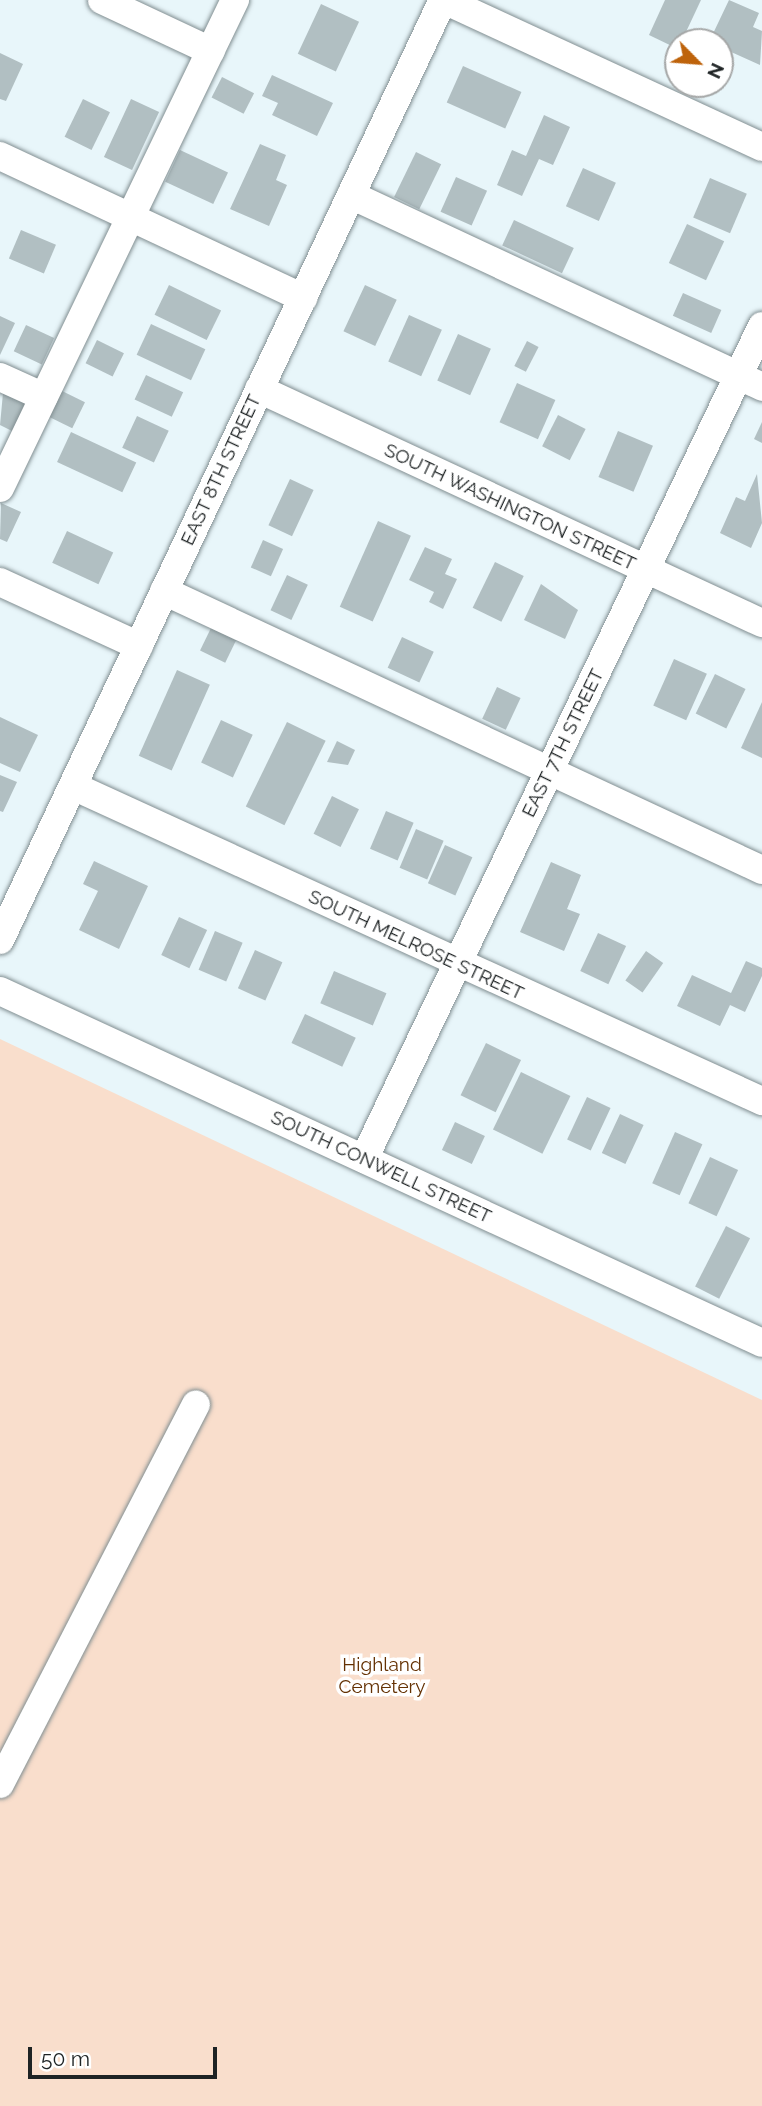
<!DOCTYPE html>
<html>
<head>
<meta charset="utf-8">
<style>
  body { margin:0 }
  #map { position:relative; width:762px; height:2106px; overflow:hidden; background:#e8f6fa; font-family:Raleway,sans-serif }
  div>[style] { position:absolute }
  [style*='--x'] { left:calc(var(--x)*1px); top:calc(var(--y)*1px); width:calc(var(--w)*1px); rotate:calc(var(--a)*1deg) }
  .green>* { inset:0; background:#f9decc }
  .building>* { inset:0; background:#b1bfc2; transform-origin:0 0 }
  .roads { filter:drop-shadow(0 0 2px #818e91) drop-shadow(0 0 2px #818e91) }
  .minor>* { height:28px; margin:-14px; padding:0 14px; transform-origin:14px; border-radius:14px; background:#fff }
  span { translate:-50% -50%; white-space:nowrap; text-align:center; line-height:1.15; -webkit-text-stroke:7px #fff; paint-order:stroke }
  .street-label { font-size:19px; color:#1e2324 }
  .park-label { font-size:19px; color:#643103 }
  .north { position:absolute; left:664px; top:28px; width:70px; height:70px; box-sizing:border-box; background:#fff; border:2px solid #a5a7a7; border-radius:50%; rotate:115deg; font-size:19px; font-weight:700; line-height:28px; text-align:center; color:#1e2324 }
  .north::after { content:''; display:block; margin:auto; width:24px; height:32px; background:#be630b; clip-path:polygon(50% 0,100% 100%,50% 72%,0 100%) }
  .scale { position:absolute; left:28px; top:2047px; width:189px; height:32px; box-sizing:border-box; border:4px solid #1e2324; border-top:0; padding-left:9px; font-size:21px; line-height:24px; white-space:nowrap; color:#1e2324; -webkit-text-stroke:5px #fff; paint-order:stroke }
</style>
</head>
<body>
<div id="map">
  <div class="green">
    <i style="clip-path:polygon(0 1039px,762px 1400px,762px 2106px,0 2106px)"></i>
  </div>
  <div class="building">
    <i style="clip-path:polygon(665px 0,701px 0,678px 49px,649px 35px)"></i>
    <i style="clip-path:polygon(729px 0,759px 13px,753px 27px,762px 31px,760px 65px,709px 42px)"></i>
    <i style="left:321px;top:4px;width:42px;height:55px;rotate:25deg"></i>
    <i style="clip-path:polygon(0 53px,23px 64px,6px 101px,0 99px)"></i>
    <i style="left:463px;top:66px;width:64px;height:40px;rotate:24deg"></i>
    <i style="clip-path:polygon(272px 75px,333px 103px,317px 136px,272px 115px,278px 103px,262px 96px)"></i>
    <i style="left:222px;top:77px;width:36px;height:23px;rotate:27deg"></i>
    <i style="left:83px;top:99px;width:30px;height:42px;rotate:26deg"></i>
    <i style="left:131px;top:99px;width:31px;height:64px;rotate:25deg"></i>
    <i style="clip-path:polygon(544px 115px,570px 127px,553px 165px,539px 159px,522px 196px,497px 185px,512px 150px,526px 156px)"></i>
    <i style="clip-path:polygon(260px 144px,286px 155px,276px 180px,287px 185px,269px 226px,230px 209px)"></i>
    <i style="left:180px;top:150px;width:53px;height:35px;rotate:25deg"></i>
    <i style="left:416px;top:152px;width:28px;height:50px;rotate:26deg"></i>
    <i style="left:583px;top:168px;width:36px;height:42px;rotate:24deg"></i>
    <i style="left:456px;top:177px;width:34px;height:38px;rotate:24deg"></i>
    <i style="left:710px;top:178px;width:40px;height:43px;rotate:23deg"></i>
    <i style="left:514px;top:220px;width:66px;height:28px;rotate:25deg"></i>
    <i style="left:687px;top:224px;width:41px;height:43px;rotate:25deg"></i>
    <i style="left:21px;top:230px;width:38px;height:31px;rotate:23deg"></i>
    <i style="left:169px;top:285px;width:58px;height:33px;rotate:26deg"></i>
    <i style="left:365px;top:285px;width:35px;height:51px;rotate:25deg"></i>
    <i style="left:683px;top:293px;width:42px;height:25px;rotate:24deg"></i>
    <i style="left:409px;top:315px;width:36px;height:51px;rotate:24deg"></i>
    <i style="clip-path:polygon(0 316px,15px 323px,0 355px)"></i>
    <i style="left:151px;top:324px;width:60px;height:34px;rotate:25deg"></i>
    <i style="left:26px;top:325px;width:31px;height:29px;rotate:25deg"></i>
    <i style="left:458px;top:334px;width:36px;height:51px;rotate:24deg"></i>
    <i style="left:97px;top:340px;width:30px;height:26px;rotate:26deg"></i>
    <i style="left:527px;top:341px;width:13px;height:28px;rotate:27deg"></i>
    <i style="left:146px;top:375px;width:41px;height:27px;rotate:25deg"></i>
    <i style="left:517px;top:383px;width:42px;height:43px;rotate:24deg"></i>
    <i style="left:58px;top:389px;width:30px;height:29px;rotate:26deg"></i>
    <i style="clip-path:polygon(3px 393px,33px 408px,20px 435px,0 425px)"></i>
    <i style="left:558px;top:415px;width:31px;height:35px;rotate:27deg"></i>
    <i style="left:137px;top:416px;width:35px;height:35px;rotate:25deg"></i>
    <i style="clip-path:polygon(762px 422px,762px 443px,754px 439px)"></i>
    <i style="left:618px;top:431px;width:38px;height:50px;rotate:23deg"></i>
    <i style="left:71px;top:432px;width:72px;height:33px;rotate:25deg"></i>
    <i style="clip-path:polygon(757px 474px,762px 523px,751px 548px,720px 533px,736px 497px,745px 501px)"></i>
    <i style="left:290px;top:479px;width:26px;height:51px;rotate:25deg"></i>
    <i style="clip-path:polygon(1px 503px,21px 512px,7px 542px,0 539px)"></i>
    <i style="left:378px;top:521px;width:36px;height:94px;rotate:24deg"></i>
    <i style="left:67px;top:531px;width:51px;height:35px;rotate:25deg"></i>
    <i style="left:263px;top:540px;width:22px;height:30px;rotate:24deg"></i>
    <i style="clip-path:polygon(425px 547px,452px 559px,445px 574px,457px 579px,443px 609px,429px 602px,434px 592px,409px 580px)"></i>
    <i style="left:495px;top:562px;width:32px;height:51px;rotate:26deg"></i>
    <i style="left:287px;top:575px;width:23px;height:39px;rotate:25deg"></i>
    <i style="clip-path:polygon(541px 584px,578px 610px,565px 639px,524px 620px)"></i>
    <i style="left:211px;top:628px;width:28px;height:25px;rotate:26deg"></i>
    <i style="left:402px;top:637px;width:35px;height:34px;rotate:25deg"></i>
    <i style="left:674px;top:659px;width:36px;height:51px;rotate:24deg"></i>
    <i style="left:177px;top:670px;width:36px;height:94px;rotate:24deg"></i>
    <i style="left:715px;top:674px;width:34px;height:44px;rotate:26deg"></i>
    <i style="left:497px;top:687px;width:26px;height:35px;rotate:25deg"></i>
    <i style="clip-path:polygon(762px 702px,762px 758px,741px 748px)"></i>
    <i style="clip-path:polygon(0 717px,38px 735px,20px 772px,0 763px)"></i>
    <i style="left:221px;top:720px;width:35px;height:47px;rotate:25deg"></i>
    <i style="left:287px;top:722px;width:43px;height:94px;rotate:26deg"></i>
    <i style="clip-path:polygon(337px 741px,355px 750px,348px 765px,327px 762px)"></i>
    <i style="clip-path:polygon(0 775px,17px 782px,3px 812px,0 811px)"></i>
    <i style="left:332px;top:796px;width:30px;height:42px;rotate:26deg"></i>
    <i style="left:386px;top:811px;width:30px;height:41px;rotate:23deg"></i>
    <i style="left:416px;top:829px;width:30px;height:42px;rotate:23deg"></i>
    <i style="left:445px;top:845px;width:30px;height:42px;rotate:24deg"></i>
    <i style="clip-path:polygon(94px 861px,148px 886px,119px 949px,79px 930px,98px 891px,83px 884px)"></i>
    <i style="clip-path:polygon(551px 862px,581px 875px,567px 909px,580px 914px,564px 951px,520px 932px)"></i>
    <i style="left:179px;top:917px;width:31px;height:42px;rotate:25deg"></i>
    <i style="left:215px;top:931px;width:30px;height:42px;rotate:23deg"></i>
    <i style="left:598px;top:933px;width:31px;height:42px;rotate:25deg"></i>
    <i style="left:255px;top:950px;width:30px;height:42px;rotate:24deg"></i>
    <i style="left:646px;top:951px;width:21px;height:36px;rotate:35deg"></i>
    <i style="clip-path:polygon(746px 961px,762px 968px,762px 976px,745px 1012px,730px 1005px,720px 1026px,677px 1006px,692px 975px,731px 993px)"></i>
    <i style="left:334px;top:971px;width:57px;height:35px;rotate:23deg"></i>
    <i style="left:305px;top:1014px;width:56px;height:32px;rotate:25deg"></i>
    <i style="left:486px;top:1043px;width:39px;height:58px;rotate:26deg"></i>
    <i style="left:521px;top:1072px;width:55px;height:64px;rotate:26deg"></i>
    <i style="left:587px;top:1097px;width:26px;height:47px;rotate:25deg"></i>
    <i style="left:620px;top:1114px;width:26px;height:43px;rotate:25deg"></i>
    <i style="left:455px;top:1122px;width:33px;height:31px;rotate:25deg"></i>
    <i style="left:675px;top:1132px;width:30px;height:56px;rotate:24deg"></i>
    <i style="left:710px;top:1157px;width:31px;height:51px;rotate:25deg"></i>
    <i style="left:726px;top:1226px;width:27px;height:68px;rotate:27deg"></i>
  </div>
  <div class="roads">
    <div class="minor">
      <i style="--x:102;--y:0;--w:120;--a:25.1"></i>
      <i style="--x:444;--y:0;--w:350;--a:24.8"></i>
      <i style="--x:0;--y:156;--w:335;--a:25.1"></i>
      <i style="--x:351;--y:195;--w:454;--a:25"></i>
      <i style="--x:0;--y:377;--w:48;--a:24.4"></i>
      <i style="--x:259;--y:389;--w:555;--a:24.95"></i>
      <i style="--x:0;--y:488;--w:542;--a:-64.29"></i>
      <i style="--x:0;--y:582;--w:153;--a:24.7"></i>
      <i style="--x:164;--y:591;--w:660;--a:25.01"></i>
      <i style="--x:73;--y:786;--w:758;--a:24.57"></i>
      <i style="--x:0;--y:940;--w:1039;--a:-64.77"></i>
      <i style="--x:0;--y:991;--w:839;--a:24.79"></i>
      <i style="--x:364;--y:1159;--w:923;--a:-64.46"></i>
      <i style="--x:0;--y:1784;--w:427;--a:-62.7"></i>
    </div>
  </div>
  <div class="street-label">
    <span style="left:221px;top:470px;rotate:-65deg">EAST 8TH STREET</span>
    <span style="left:510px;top:507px;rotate:25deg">SOUTH WASHINGTON STREET</span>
    <span style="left:563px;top:743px;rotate:-64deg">EAST 7TH STREET</span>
    <span style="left:416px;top:945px;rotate:25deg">SOUTH MELROSE STREET</span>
    <span style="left:381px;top:1167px;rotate:25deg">SOUTH CONWELL STREET</span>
  </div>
  <div class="park-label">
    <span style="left:382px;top:1676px">Highland<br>Cemetery</span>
  </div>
  <div class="north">N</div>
  <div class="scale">50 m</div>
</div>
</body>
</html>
